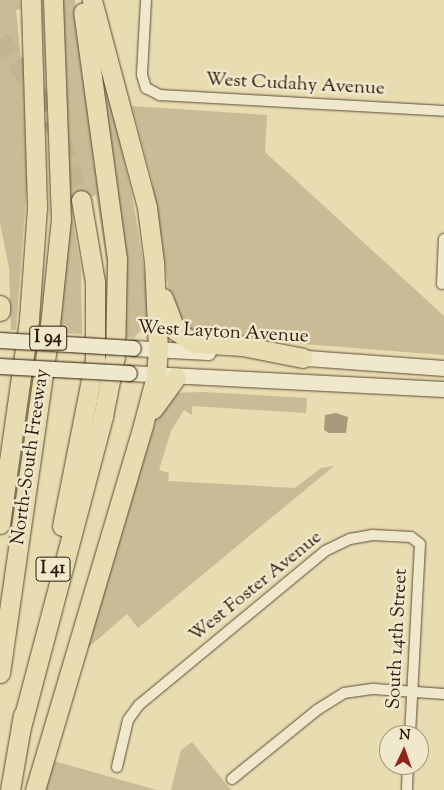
<!DOCTYPE html>
<html>
<head>
<meta charset="utf-8">
<style>
  body { margin:0 }
  #map { position:relative; width:444px; height:790px; overflow:hidden; background:#e8dcb1; font-family:"Sorts Mill Goudy",serif }
  div>[style] { position:absolute }
  [style*='--x'] { left:calc(var(--x)*1px); top:calc(var(--y)*1px); width:calc(var(--w)*1px); rotate:calc(var(--a)*1deg) }
  .green>* { inset:0; background:#c8bb95 }
  .water>* { inset:0; background:#a99a79 }
  .highway-tunnel>* { height:19px; margin-top:-9.5px; transform-origin:0; background:repeating-linear-gradient(90deg,#c3b590 0 19px,transparent 0 28px) }
  .roads { filter:drop-shadow(0 0 1px #5c4b35) drop-shadow(0 0 1px #5c4b35) }
  .street>* { height:10px; margin:-5px; padding:0 5px; transform-origin:5px; border-radius:5px; background:#f0e8cc }
  .secondary>* { height:15px; margin:-7.5px; padding:0 7.5px; transform-origin:7.5px; border-radius:7.5px; background:#f0e8cc }
  .highway>* { height:19px; margin:-9.5px; padding:0 9.5px; transform-origin:9.5px; border-radius:9.5px; background:#e8dcb1 }
  .bridges { filter:drop-shadow(0 0 1px #2e1b0c) drop-shadow(0 0 1px #2e1b0c) }
  .secondary-bridge>* { height:15px; margin:-7.5px; padding:0 7.5px; transform-origin:7.5px; border-radius:7.5px; background:#f0e8cc }
  span { translate:-50% -50%; white-space:nowrap; text-align:center; line-height:1.15; -webkit-text-stroke:5px #f0e8cc; paint-order:stroke }
  .shield-label span { padding:1px 4px; background:#f0e8cc; border:1px solid; border-radius:4px; -webkit-text-stroke-width:0 }
  .shield-label { font-size:18px; color:#2e1b0c; font-weight:700 }
  .street-label { font-size:19px; color:#2e1b0c }
  .north { position:absolute; left:379px; top:725px; width:50px; height:50px; box-sizing:border-box; background:#f0e8cc; border:1px solid #a2967f; border-radius:50%; rotate:3deg; font-size:14px; font-weight:700; line-height:20px; text-align:center; color:#2e1b0c }
  .north::after { content:''; display:block; margin:auto; width:18px; height:22px; background:#8f2418; clip-path:polygon(50% 0,100% 100%,50% 72%,0 100%) }
</style>
</head>
<body>
<div id="map">
  <div class="green">
    <i style="clip-path:polygon(0 0,20px 0,21px 9px,16px 10px,24px 90px,27px 183px,16px 330px,11px 330px,9px 268px,0 223px)"></i>
    <i style="clip-path:polygon(63px 0,75px 0,110px 247px,108px 271px,96px 195px,70px 204px,81px 269px,82px 334px,58px 333px,68px 190px)"></i>
    <i style="clip-path:polygon(94px 32px,132px 195px,150px 305px,149px 321px,134px 338px,124px 337px)"></i>
    <i style="clip-path:polygon(132px 106px,267px 115px,265px 152px,444px 316px,444px 355px,187px 335px,172px 310px,152px 181px)"></i>
    <i style="clip-path:polygon(203px 392px,307px 398px,306px 413px,192px 406px,192px 415px,184px 410px,171px 431px,159px 470px,169px 473px,168px 481px,295px 488px,321px 468px,334px 466px,138px 628px,127px 614px,82px 653px,155px 424px,153px 419px,172px 393px)"></i>
    <i style="clip-path:polygon(192px 742px,231px 790px,171px 790px,181px 750px)"></i>
    <i style="clip-path:polygon(50px 760px,157px 790px,42px 790px)"></i>
  </div>
  <div class="water">
    <i style="clip-path:polygon(336px 413px,348px 417px,346px 433px,329px 433px,324px 430px,325px 415px)"></i>
  </div>
  <div class="highway-tunnel">
    <i style="--x:0;--y:38;--w:68;--a:55.8"></i>
    <i style="--x:38;--y:94;--w:52;--a:62.4"></i>
    <i style="--x:62;--y:140;--w:63;--a:72.4"></i>
  </div>
  <div class="roads">
    <div class="street">
      <i style="--x:146;--y:0;--w:75;--a:93.1"></i>
      <i style="--x:142;--y:75;--w:14;--a:73"></i>
      <i style="--x:146;--y:88;--w:16;--a:27"></i>
      <i style="--x:160;--y:95;--w:284;--a:3.2"></i>
      <i style="--x:442;--y:284;--w:45;--a:-87.5"></i>
      <i style="--x:117;--y:767;--w:48;--a:-76.8"></i>
      <i style="--x:128;--y:720;--w:19;--a:-54"></i>
      <i style="--x:139;--y:705;--w:241;--a:-39.6"></i>
      <i style="--x:325;--y:551;--w:28;--a:-26"></i>
      <i style="--x:350;--y:539;--w:23;--a:-10"></i>
      <i style="--x:373;--y:535;--w:38;--a:3"></i>
      <i style="--x:411;--y:537;--w:11;--a:38"></i>
      <i style="--x:420;--y:544;--w:191;--a:93"></i>
      <i style="--x:232;--y:779;--w:109;--a:-39.1"></i>
      <i style="--x:317;--y:710;--w:32;--a:-32"></i>
      <i style="--x:344;--y:693;--w:30;--a:-8"></i>
      <i style="--x:374;--y:689;--w:70;--a:4.1"></i>
      <i style="--x:407;--y:790;--w:25;--a:-88"></i>
    </div>
    <div class="secondary">
      <i style="--x:133;--y:348;--w:75;--a:3.1"></i>
      <i style="--x:293;--y:357;--w:151;--a:4.2"></i>
      <i style="--x:129;--y:373;--w:315;--a:2.9"></i>
    </div>
    <div class="highway">
      <i style="--x:163;--y:298;--w:34;--a:69"></i>
      <i style="--x:175;--y:330;--w:23;--a:34"></i>
      <i style="--x:194;--y:343;--w:48;--a:3.6"></i>
      <i style="--x:242;--y:346;--w:62;--a:11.1"></i>
      <i style="--x:0;--y:305;--w:6;--a:90"></i>
      <i style="--x:153;--y:409;--w:39;--a:-54"></i>
      <i style="--x:0;--y:524;--w:207;--a:-81.9"></i>
      <i style="--x:29;--y:319;--w:112;--a:-85.9"></i>
      <i style="--x:37;--y:207;--w:207;--a:-91.7"></i>
      <i style="--x:62;--y:526;--w:170;--a:-78.8"></i>
      <i style="--x:95;--y:359;--w:77;--a:-90"></i>
      <i style="--x:95;--y:282;--w:83;--a:-99.7"></i>
      <i style="--x:0;--y:673;--w:352;--a:-81.8"></i>
      <i style="--x:50;--y:325;--w:107;--a:-84.1"></i>
      <i style="--x:61;--y:219;--w:219;--a:-92.1"></i>
      <i style="--x:21;--y:727;--w:322;--a:-75.2"></i>
      <i style="--x:103;--y:416;--w:61;--a:-78.7"></i>
      <i style="--x:115;--y:356;--w:97;--a:-88.8"></i>
      <i style="--x:117;--y:259;--w:249;--a:-97.8"></i>
      <i style="--x:10;--y:790;--w:76;--a:-80.2"></i>
      <i style="--x:35;--y:790;--w:381;--a:-73.5"></i>
      <i style="--x:143;--y:425;--w:51;--a:-75.1"></i>
      <i style="--x:156;--y:376;--w:27;--a:-86"></i>
      <i style="--x:158;--y:349;--w:87;--a:-92.6"></i>
      <i style="--x:154;--y:262;--w:55;--a:-97.3"></i>
      <i style="--x:147;--y:207;--w:214;--a:-104.9"></i>
    </div>
  </div>
  <div class="bridges">
    <div class="secondary-bridge">
      <i style="--x:0;--y:340;--w:133;--a:3.4"></i>
      <i style="--x:0;--y:366;--w:129;--a:3.1"></i>
    </div>
  </div>
  <div class="shield-label">
    <span style="left:48px;top:338px">I 94</span>
    <span style="left:53px;top:569px">I 41</span>
  </div>
  <div class="street-label">
    <span style="left:295px;top:85px;rotate:3deg">West Cudahy Avenue</span>
    <span style="left:223px;top:333px;rotate:3deg">West Layton Avenue</span>
    <span style="left:31px;top:457px;rotate:-82deg">North-South Freeway</span>
    <span style="left:256px;top:587px;rotate:-39deg">West Foster Avenue</span>
    <span style="left:398px;top:639px;rotate:-87deg">South 14th Street</span>
  </div>
  <div class="north">N</div>
</div>
</body>
</html>
